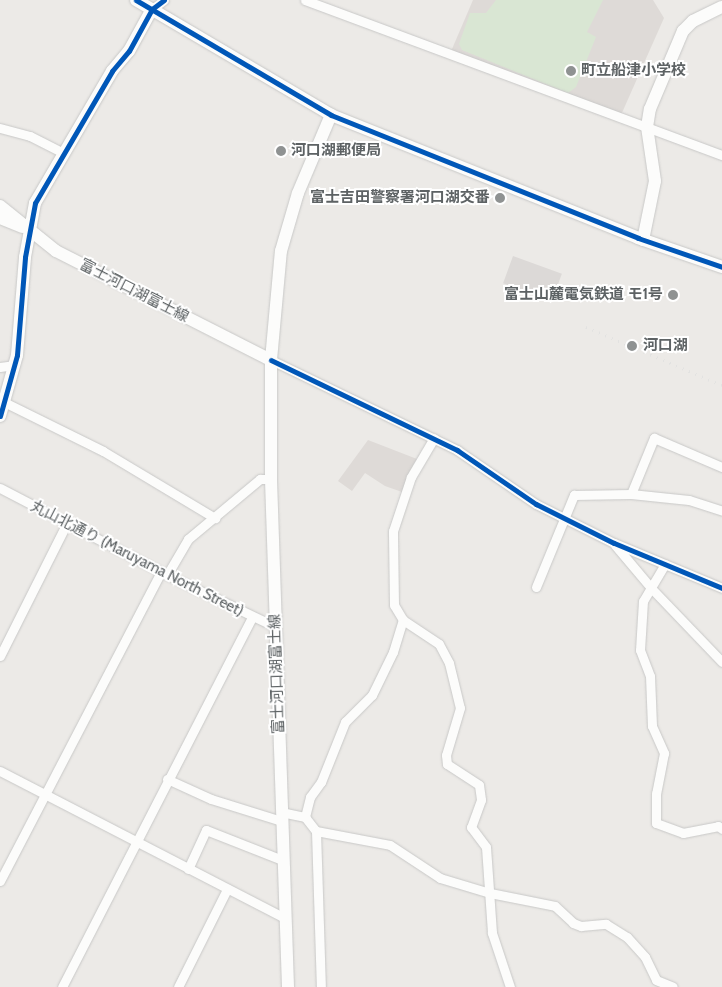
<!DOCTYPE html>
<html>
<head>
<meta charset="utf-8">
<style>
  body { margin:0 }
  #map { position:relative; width:722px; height:987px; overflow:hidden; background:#eceae7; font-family:Cabin,"Noto Sans JP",sans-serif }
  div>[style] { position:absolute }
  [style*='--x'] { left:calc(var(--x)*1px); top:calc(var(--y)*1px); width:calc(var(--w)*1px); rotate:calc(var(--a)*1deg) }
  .industrial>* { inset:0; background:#dcd9d7; transform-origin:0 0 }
  .education>* { inset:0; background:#dedad7 }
  .green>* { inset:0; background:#d9e6d3 }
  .roads { filter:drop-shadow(0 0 1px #c8c8c7) drop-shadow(0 0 1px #c8c8c7) }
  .street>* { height:9px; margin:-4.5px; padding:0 4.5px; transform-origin:4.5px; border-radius:4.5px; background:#fcfcfb }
  .secondary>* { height:12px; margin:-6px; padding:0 6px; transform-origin:6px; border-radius:6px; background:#fcfcfb }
  .rail>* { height:2.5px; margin-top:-1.25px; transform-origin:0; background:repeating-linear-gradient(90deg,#e2e2e1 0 1px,transparent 0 7px) }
  .cycleway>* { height:5px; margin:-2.5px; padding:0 2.5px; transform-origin:2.5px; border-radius:2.5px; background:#0057b8 }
  .dots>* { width:14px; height:14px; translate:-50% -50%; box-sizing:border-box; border:2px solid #fff; border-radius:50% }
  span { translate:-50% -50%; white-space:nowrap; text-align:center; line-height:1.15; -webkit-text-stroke:4px #fff; paint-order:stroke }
  .poi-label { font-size:15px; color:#5d6264; font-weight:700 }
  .left { translate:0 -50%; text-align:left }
  .right { translate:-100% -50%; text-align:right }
  .street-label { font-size:15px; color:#5d6264 }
</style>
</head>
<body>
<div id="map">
  <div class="industrial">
    <i style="left:513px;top:256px;width:52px;height:29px;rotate:20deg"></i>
  </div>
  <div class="education">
    <i style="clip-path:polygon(473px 0,653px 0,664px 18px,621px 115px,453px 53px,452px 49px)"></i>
    <i style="clip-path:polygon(368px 440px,417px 459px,402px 492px,385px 486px,365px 473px,352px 491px,338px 481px)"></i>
  </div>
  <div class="green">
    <i style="clip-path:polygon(496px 0,603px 0,587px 32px,596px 37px,576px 87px,568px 93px,462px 50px,459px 44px,470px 13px,486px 13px)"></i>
  </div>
  <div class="roads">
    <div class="street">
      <i style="--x:305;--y:0;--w:445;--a:20.4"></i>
      <i style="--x:152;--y:9;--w:15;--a:-37"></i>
      <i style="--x:0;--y:128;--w:31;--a:15"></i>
      <i style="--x:30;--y:136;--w:31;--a:27"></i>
      <i style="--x:271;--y:360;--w:207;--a:25.8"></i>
      <i style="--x:457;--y:450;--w:96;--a:34.4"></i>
      <i style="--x:536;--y:504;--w:87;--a:26.6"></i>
      <i style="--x:614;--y:543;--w:117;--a:22.6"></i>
      <i style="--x:0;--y:367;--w:15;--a:-8"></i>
      <i style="--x:6;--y:403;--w:108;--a:26.3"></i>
      <i style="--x:103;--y:451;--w:131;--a:30.9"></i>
      <i style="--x:0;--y:488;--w:188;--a:27.5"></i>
      <i style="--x:167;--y:575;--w:121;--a:25.5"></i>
      <i style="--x:631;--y:494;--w:61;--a:-67.7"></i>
      <i style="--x:654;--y:438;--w:74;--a:23.1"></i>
      <i style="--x:615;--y:545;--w:57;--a:49.9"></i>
      <i style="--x:652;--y:589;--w:101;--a:46.2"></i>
      <i style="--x:665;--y:564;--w:43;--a:120.7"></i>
      <i style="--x:643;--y:601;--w:49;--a:93.5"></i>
      <i style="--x:640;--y:650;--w:28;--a:69"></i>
      <i style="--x:650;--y:676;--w:50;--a:87.7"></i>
      <i style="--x:652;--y:726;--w:30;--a:66"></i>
      <i style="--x:664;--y:753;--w:42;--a:101"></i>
      <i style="--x:656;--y:794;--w:29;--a:90"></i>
      <i style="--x:656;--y:823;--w:29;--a:20"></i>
      <i style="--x:683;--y:833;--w:36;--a:-11"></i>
      <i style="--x:718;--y:826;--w:5;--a:37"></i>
      <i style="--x:167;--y:575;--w:42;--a:-59.7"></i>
      <i style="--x:188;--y:539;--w:94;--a:-39.8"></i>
      <i style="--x:260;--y:479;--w:11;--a:0"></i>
      <i style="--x:536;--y:587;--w:100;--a:-67.6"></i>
      <i style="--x:574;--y:495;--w:57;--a:-1"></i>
      <i style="--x:631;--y:494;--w:58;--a:5.9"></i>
      <i style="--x:689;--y:500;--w:35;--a:18"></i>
      <i style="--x:403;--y:620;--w:43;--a:33.7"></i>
      <i style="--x:439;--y:644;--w:21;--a:62"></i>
      <i style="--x:449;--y:663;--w:46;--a:76.3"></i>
      <i style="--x:460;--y:708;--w:49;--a:106.6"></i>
      <i style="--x:446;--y:755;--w:9;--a:84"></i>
      <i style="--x:447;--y:764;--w:38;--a:33"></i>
      <i style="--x:479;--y:785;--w:15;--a:82"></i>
      <i style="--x:481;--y:800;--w:29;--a:110"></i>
      <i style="--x:471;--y:827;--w:25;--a:53"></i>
      <i style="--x:486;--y:847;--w:86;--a:86"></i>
      <i style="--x:492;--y:933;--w:57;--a:71.6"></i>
      <i style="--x:0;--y:656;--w:149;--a:-63.3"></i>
      <i style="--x:0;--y:771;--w:321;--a:27.3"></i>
      <i style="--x:167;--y:779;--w:48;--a:24.4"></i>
      <i style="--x:211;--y:799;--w:73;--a:17.4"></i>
      <i style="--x:281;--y:812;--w:25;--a:12"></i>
      <i style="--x:305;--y:817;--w:18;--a:52"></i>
      <i style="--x:316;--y:831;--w:156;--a:88.2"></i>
      <i style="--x:305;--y:817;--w:21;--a:-76"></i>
      <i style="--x:310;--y:797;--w:19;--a:-54"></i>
      <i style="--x:321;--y:782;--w:65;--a:-68.2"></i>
      <i style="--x:345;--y:722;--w:38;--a:-45"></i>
      <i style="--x:372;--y:695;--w:48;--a:-64"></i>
      <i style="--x:393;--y:652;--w:34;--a:-73"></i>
      <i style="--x:403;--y:620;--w:17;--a:-121"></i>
      <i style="--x:394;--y:605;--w:74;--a:-90.8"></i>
      <i style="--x:393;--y:531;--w:57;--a:-71.6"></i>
      <i style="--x:411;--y:477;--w:45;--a:-59.5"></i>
      <i style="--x:316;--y:831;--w:75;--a:10.7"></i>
      <i style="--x:390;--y:845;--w:60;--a:33.4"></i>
      <i style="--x:440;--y:878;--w:52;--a:16.7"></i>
      <i style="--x:490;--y:893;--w:66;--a:11.3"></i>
      <i style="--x:555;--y:906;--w:25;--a:43"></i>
      <i style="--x:573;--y:923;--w:9;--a:21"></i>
      <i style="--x:581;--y:926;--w:25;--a:-5"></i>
      <i style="--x:606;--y:924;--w:25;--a:32"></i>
      <i style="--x:627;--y:937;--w:27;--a:48"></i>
      <i style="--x:645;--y:957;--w:25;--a:64"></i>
      <i style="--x:656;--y:980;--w:18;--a:22"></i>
      <i style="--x:188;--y:869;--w:43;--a:-65.2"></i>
      <i style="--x:206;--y:830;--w:82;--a:21.5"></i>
      <i style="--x:0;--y:881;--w:348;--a:-62.5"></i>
      <i style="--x:62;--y:987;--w:415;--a:-62.8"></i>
      <i style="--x:178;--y:987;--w:110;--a:-63.4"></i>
    </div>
    <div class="secondary">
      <i style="--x:136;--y:0;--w:226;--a:30.5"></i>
      <i style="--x:331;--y:115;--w:331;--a:21.8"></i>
      <i style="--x:638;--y:238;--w:89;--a:19"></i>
      <i style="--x:0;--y:206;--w:72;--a:38.8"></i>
      <i style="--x:56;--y:251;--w:241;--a:26.9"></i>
      <i style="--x:0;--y:218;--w:24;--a:22"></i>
      <i style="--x:643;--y:240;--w:60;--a:-78.5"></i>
      <i style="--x:655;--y:181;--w:55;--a:-98.4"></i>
      <i style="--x:647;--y:127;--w:18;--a:-81"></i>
      <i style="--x:650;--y:109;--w:85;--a:-67.1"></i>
      <i style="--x:683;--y:31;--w:14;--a:-45"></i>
      <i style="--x:693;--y:21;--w:32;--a:-26"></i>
      <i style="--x:0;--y:416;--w:63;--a:-74.4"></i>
      <i style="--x:17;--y:355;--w:98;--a:-85.3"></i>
      <i style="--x:25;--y:257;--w:55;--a:-79.5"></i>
      <i style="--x:35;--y:203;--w:153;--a:-59.7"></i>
      <i style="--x:112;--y:71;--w:26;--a:-50"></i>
      <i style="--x:129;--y:51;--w:48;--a:-61.3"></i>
      <i style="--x:288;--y:987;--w:508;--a:-91.92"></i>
      <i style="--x:271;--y:479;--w:119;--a:-90"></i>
      <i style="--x:271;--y:360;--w:109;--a:-84.8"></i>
      <i style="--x:281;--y:251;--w:60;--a:-73.7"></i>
      <i style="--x:298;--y:193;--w:85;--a:-67.1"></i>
    </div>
  </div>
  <div class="rail">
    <i style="--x:586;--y:327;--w:148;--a:23.1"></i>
  </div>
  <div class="cycleway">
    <i style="--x:136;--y:0;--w:226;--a:30.5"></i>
    <i style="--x:331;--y:115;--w:331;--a:21.8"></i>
    <i style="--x:638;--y:238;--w:89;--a:19"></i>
    <i style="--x:271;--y:360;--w:207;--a:25.8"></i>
    <i style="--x:457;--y:450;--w:96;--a:34.4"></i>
    <i style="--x:536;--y:504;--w:87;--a:26.6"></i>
    <i style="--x:614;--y:543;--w:117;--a:22.6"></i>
    <i style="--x:0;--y:416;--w:63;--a:-74.4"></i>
    <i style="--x:17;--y:355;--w:98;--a:-85.3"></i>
    <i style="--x:25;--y:257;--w:55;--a:-79.5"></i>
    <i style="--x:35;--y:203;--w:153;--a:-59.7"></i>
    <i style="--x:112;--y:71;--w:26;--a:-50"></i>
    <i style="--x:129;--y:51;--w:48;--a:-61.3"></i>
    <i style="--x:152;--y:9;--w:15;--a:-37"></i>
  </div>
  <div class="dots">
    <i style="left:571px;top:71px;background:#8f9292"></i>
    <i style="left:281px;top:151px;background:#8f9292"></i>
    <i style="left:500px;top:198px;background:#8f9292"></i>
    <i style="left:673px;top:295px;background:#8f9292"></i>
    <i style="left:632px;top:346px;background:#8f9292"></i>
  </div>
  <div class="poi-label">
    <span class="left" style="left:581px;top:71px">町立船津小学校</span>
    <span class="left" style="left:291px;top:151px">河口湖郵便局</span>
    <span class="right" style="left:490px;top:198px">富士吉田警察署河口湖交番</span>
    <span class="right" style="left:663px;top:295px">富士山麓電気鉄道 モ1号</span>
    <span class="left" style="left:643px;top:346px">河口湖</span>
  </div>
  <div class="street-label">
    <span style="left:134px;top:291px;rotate:27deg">富士河口湖富士線</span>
    <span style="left:137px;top:559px;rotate:27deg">丸山北通り (Maruyama North Street)</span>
    <span style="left:277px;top:674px;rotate:-92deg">富士河口湖富士線</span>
  </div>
</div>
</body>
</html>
